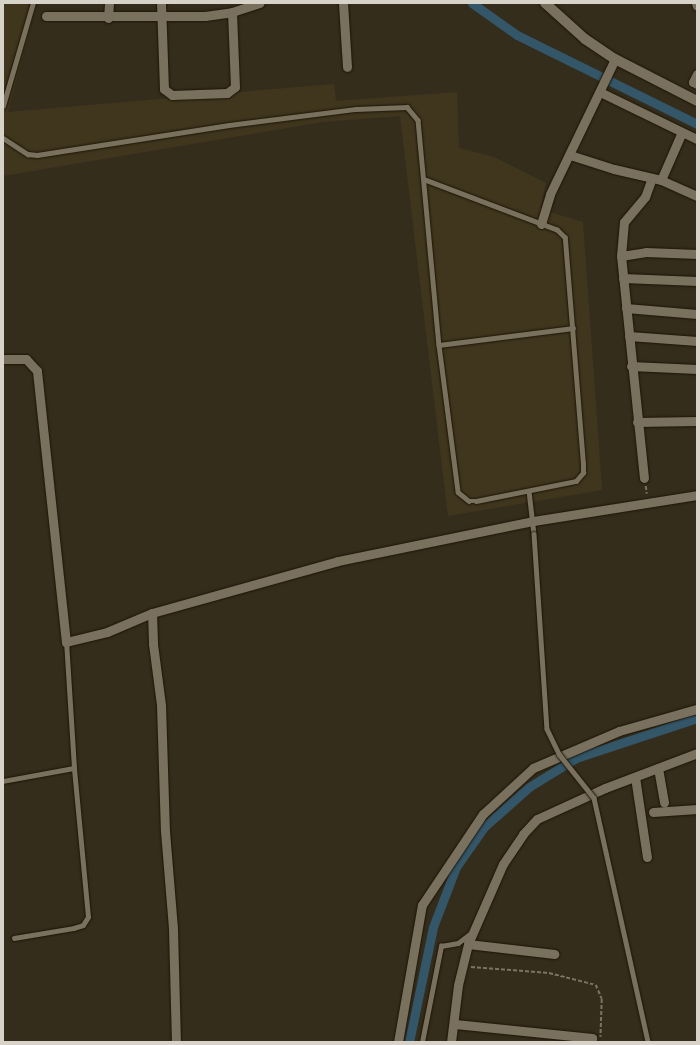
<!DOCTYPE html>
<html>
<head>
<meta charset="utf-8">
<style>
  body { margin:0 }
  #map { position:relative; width:700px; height:1045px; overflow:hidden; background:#352d1c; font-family:Merriweather,serif }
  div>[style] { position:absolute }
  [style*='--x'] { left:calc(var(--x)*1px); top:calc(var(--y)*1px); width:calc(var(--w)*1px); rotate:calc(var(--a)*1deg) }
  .built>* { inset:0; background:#40361e }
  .canal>* { height:9px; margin:-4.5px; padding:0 4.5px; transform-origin:4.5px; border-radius:4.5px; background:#335669 }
  .path>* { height:1.5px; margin-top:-0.75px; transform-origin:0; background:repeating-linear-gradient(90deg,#7a7465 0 4px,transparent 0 6px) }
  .roads { filter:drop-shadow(0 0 1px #1c1505) drop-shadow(0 0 1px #1c1505) }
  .service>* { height:4.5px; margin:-2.25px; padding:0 2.25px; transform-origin:2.25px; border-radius:2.25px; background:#79705d }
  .minor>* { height:9px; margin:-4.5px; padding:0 4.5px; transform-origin:4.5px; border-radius:4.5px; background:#79705d }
  .tertiary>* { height:10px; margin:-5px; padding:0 5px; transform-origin:5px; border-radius:5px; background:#79705d }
  .bridges { filter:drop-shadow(0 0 1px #1c1505) drop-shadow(0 0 1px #1c1505) }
  .service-bridge>* { height:4.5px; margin:-2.25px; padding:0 2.25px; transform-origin:2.25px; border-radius:2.25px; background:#79705d }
  span { translate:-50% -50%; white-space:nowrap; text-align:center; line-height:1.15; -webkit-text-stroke:4px #19160e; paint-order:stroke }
  .frame { position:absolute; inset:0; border:4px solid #d8d3c8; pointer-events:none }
</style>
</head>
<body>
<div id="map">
  <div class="built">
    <i style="clip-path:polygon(3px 3px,37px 3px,8px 112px,334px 84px,336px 101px,457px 92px,459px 148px,494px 157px,546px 183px,540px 209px,583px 222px,602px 490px,448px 516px,400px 116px,322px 122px,3px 176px)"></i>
  </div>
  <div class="canal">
    <i style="--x:472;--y:3;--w:55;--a:35.4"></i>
    <i style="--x:517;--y:35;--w:201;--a:26.3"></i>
    <i style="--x:409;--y:1042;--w:117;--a:-78.2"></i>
    <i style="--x:433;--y:927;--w:64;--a:-69"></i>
    <i style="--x:456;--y:867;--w:49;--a:-55"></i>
    <i style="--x:484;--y:827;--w:60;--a:-41.6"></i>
    <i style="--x:529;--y:787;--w:55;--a:-31.7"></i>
    <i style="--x:576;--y:758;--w:127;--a:-18.3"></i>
  </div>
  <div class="path">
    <i style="--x:646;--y:486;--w:8;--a:83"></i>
    <i style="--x:471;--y:967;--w:78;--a:4.4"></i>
    <i style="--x:549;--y:973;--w:49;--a:14.3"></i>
    <i style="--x:596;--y:985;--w:15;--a:67"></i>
    <i style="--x:602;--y:999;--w:38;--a:92"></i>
  </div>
  <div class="roads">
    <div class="service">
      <i style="--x:3;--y:106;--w:107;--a:-73.8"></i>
      <i style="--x:3;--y:138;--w:30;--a:33"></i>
      <i style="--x:28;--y:154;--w:9;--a:6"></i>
      <i style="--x:37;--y:155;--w:194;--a:-8.9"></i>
      <i style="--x:229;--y:125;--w:128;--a:-7.2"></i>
      <i style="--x:356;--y:109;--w:51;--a:-2.2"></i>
      <i style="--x:407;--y:107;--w:17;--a:50"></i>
      <i style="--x:418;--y:120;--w:226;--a:84.7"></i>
      <i style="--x:439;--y:345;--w:148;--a:82.6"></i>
      <i style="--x:458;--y:492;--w:14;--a:39"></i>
      <i style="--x:469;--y:501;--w:7;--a:0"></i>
      <i style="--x:476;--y:501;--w:102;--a:-11.3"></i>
      <i style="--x:576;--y:481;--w:11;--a:-49"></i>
      <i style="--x:583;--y:473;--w:9;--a:-90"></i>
      <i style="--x:583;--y:464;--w:227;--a:-94.6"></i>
      <i style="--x:565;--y:238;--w:11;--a:-135"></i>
      <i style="--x:557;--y:230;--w:141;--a:-159.3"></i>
      <i style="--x:439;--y:345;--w:135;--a:-7.2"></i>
      <i style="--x:529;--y:491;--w:43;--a:83.4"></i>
      <i style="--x:3;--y:781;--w:72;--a:-10.4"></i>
      <i style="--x:14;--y:938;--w:61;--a:-9.5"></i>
      <i style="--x:74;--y:928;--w:9;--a:-18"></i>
      <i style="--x:83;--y:925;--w:9;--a:-58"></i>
      <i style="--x:88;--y:917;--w:150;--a:-95.4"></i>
      <i style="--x:74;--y:768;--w:126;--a:-93.6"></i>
      <i style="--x:422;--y:1042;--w:98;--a:-78.8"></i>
      <i style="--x:441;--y:946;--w:17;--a:-10"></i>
      <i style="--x:458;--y:943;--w:15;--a:-37"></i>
    </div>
    <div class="minor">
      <i style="--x:161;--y:3;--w:86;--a:88"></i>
      <i style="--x:164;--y:89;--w:10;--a:37"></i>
      <i style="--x:172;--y:95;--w:55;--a:-2.1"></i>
      <i style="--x:227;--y:93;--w:10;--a:-37"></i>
      <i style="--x:235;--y:87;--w:75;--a:-92.3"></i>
      <i style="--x:343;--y:3;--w:64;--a:86.4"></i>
      <i style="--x:696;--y:3;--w:3;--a:72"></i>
      <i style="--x:46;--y:16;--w:159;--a:0"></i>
      <i style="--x:205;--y:16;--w:27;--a:-8"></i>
      <i style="--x:232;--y:12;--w:29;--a:-18"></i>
      <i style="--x:108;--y:18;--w:15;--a:-86"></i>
      <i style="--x:697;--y:74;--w:9;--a:117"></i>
      <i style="--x:693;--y:82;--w:4;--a:27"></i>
      <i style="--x:600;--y:92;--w:108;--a:25.9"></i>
      <i style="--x:570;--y:155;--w:46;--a:17.7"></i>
      <i style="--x:614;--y:169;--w:48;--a:13.2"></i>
      <i style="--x:661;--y:180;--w:39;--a:24"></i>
      <i style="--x:661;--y:180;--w:52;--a:-66.4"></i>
      <i style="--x:541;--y:224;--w:31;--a:-73"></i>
      <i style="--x:550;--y:194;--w:150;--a:-64.3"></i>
      <i style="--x:621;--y:256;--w:25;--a:-9"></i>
      <i style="--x:646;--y:252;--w:51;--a:2.2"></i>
      <i style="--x:623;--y:278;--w:74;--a:2.3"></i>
      <i style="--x:626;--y:308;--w:71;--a:4.8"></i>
      <i style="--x:629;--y:336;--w:68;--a:4.2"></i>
      <i style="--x:3;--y:359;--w:23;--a:0"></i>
      <i style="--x:26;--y:359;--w:16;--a:47"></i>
      <i style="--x:37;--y:371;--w:273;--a:83.9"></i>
      <i style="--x:66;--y:642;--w:42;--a:-13.7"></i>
      <i style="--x:107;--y:632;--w:49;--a:-22.9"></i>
      <i style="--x:152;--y:613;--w:193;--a:-15.6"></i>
      <i style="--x:338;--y:561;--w:199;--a:-11.6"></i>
      <i style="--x:533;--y:521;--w:166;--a:-9"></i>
      <i style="--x:631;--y:366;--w:66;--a:2.6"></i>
      <i style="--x:637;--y:422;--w:60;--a:-1"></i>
      <i style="--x:644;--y:478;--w:223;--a:-95.9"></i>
      <i style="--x:621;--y:256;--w:34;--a:-85"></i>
      <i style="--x:624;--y:222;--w:33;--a:-50"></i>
      <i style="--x:645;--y:197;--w:20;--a:-70"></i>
      <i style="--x:152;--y:613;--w:31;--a:88"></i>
      <i style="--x:153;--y:644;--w:62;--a:82.5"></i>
      <i style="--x:161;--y:705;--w:126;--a:88.2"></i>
      <i style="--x:165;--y:831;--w:98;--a:85.3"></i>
      <i style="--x:173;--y:929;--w:113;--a:88.5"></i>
      <i style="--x:658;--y:768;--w:35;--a:80"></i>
      <i style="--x:635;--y:777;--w:81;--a:81.5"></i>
      <i style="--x:653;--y:812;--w:44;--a:-3.9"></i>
      <i style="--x:468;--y:944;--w:87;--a:6.6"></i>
      <i style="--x:455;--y:1024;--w:138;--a:5.8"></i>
      <i style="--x:398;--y:1042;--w:139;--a:-80.1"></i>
      <i style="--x:422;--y:905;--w:110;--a:-56.2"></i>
      <i style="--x:483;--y:814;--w:68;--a:-42.6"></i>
      <i style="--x:533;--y:768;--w:94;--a:-23.3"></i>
      <i style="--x:619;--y:731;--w:81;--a:-15.8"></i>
      <i style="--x:451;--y:1042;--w:57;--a:-83"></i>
      <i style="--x:458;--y:985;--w:42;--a:-76.3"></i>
      <i style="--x:468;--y:944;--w:87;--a:-66.4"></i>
      <i style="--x:503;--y:864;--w:36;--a:-56"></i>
      <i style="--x:523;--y:834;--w:21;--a:-47"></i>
      <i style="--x:537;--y:819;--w:75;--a:-24.5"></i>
      <i style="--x:605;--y:788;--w:98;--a:-20.8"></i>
    </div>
    <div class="tertiary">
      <i style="--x:545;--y:3;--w:54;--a:42"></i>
      <i style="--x:585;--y:39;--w:36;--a:34"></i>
      <i style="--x:615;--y:59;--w:92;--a:27.1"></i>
    </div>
  </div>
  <div class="bridges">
    <div class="service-bridge">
      <i style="--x:534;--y:534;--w:195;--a:86.2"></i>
      <i style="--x:547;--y:729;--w:28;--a:64"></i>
      <i style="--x:559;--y:754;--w:56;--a:51.5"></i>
      <i style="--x:594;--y:798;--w:250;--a:77.5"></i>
    </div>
  </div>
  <div class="frame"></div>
</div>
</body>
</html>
